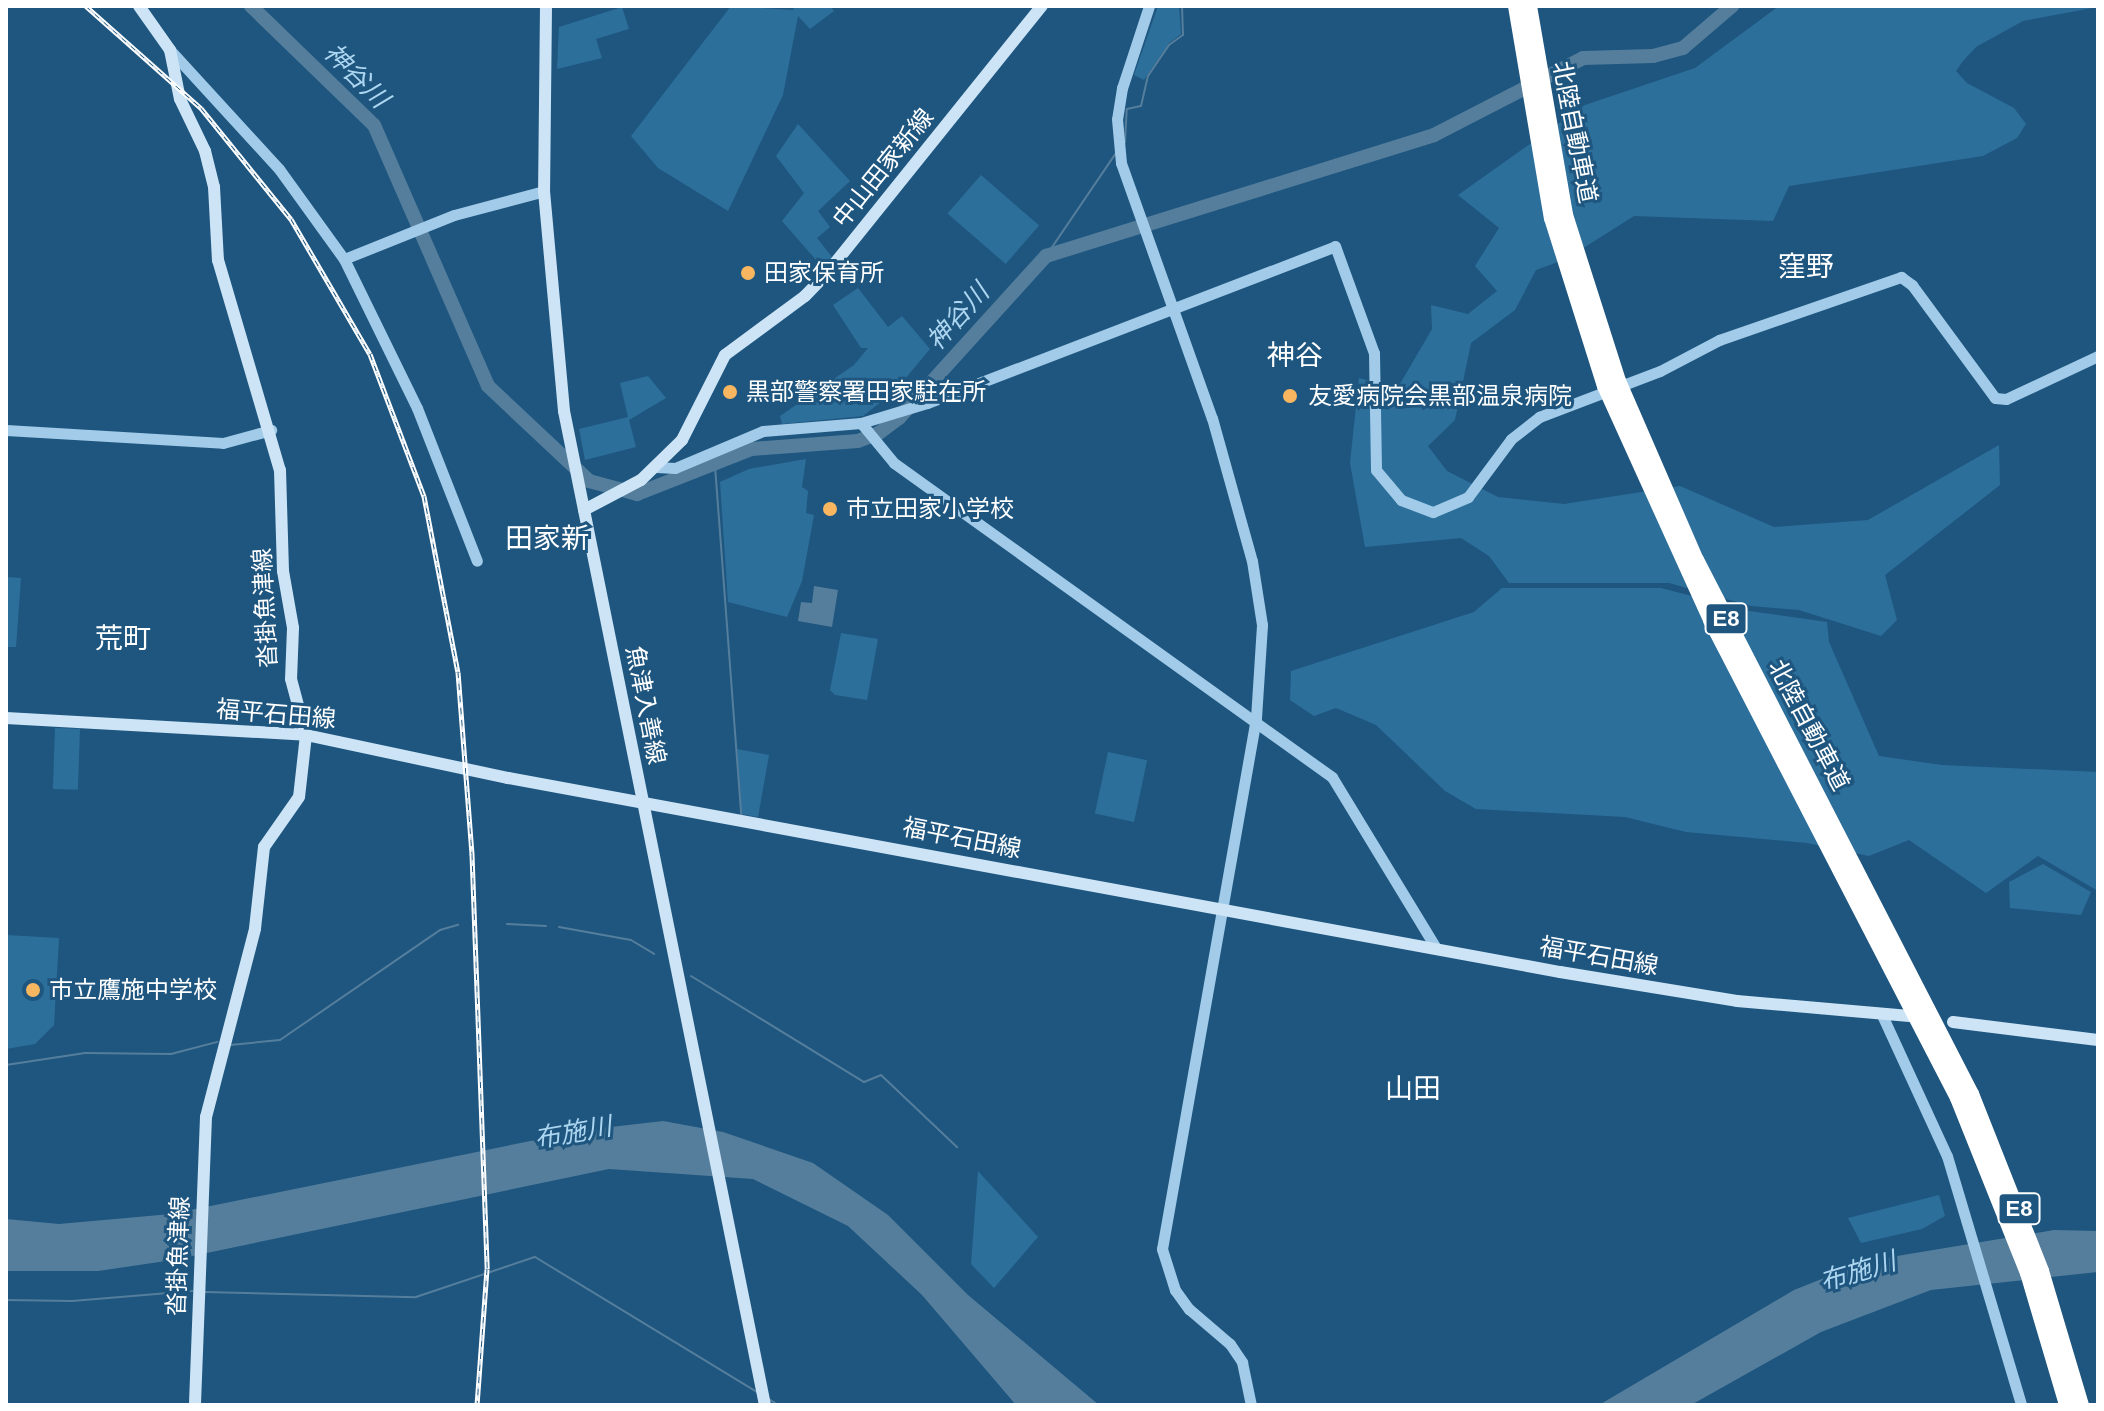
<!DOCTYPE html>
<html>
<head>
<meta charset="utf-8">
<style>
  body { margin:0 }
  #map { position:relative; width:2104px; height:1411px; overflow:hidden; background:#1e567f; font-family:Helvetica,"Noto Sans JP",sans-serif }
  div>[style] { position:absolute }
  [style*='--x'] { left:calc(var(--x)*1px); top:calc(var(--y)*1px); width:calc(var(--w)*1px); rotate:calc(var(--a)*1deg) }
  .green>* { inset:0; background:#2d6f9b; transform-origin:0 0 }
  .water>* { inset:0; background:#557e9c }
  .stream>* { height:2px; margin:-1px; padding:0 1px; transform-origin:1px; border-radius:1px; background:#557e9c }
  .river>* { height:14px; margin:-7px; padding:0 7px; transform-origin:7px; border-radius:7px; background:#557e9c }
  .tertiary>* { height:11px; margin:-5.5px; padding:0 5.5px; transform-origin:5.5px; border-radius:5.5px; background:#a1cbe8 }
  .secondary>* { height:12px; margin:-6px; padding:0 6px; transform-origin:6px; border-radius:6px; background:#cce4f6 }
  .motorway>* { height:16px; margin:-8px; padding:0 8px; transform-origin:8px; border-radius:8px; background:#fff }
  .rail>* { height:5px; margin-top:-2.5px; transform-origin:0; background:repeating-linear-gradient(90deg,#1e567f 0 6px,#fff 0 12px); box-sizing:border-box; border-block:2px solid #fff }
  .dots>* { width:22px; height:22px; translate:-50% -50%; box-sizing:border-box; border:4px solid #1e567f; border-radius:50% }
  span { translate:-50% -50%; white-space:nowrap; text-align:center; line-height:1.15; -webkit-text-stroke:6px #1e567f; paint-order:stroke }
  .shield-label span { padding:2px 6px; background:#1e567f; border:2px solid; border-radius:6px; -webkit-text-stroke-width:0 }
  .shield-label { font-size:22px; color:#fff; font-weight:700 }
  .street-label { font-size:24px; color:#fff }
  .poi-label { font-size:24px; color:#fff }
  .left { translate:0 -50%; text-align:left }
  .water-label { font-size:26px; color:#acd5f0; font-style:italic }
  .quarter-label { font-size:28px; color:#fff }
  .frame { position:absolute; inset:0; border:8px solid #fff; pointer-events:none }
</style>
</head>
<body>
<div id="map">
  <div class="green">
    <i style="clip-path:polygon(731px 6px,794px 10px,792px 6px,830px 6px,834px 11px,810px 29px,798px 16px,783px 95px,728px 211px,658px 168px,631px 136px)"></i>
    <i style="clip-path:polygon(1158px 6px,1179px 6px,1181px 34px,1169px 43px,1144px 80px,1134px 75px)"></i>
    <i style="clip-path:polygon(1779px 6px,2098px 7px,2023px 21px,1976px 47px,1963px 61px,1956px 71px,1967px 83px,2014px 108px,2026px 124px,2017px 138px,1983px 156px,1789px 186px,1773px 221px,1634px 216px,1566px 259px,1536px 270px,1515px 310px,1471px 343px,1455px 420px,1428px 446px,1447px 471px,1498px 497px,1564px 504px,1680px 486px,1774px 527px,1868px 520px,1999px 445px,2000px 485px,1885px 575px,1897px 620px,1881px 636px,1799px 610px,1751px 606px,1669px 583px,1509px 583px,1489px 556px,1461px 538px,1365px 547px,1350px 463px,1359px 378px,1397px 389px,1432px 329px,1431px 305px,1468px 314px,1497px 291px,1475px 266px,1499px 228px,1458px 195px,1585px 105px,1695px 68px)"></i>
    <i style="clip-path:polygon(622px 7px,629px 29px,596px 39px,602px 58px,557px 69px,559px 27px)"></i>
    <i style="clip-path:polygon(798px 124px,850px 181px,818px 211px,830px 227px,817px 238px,832px 257px,823px 268px,782px 221px,804px 193px,776px 156px)"></i>
    <i style="left:981px;top:175px;width:77px;height:51px;rotate:41deg"></i>
    <i style="clip-path:polygon(858px 288px,888px 327px,902px 316px,930px 349px,895px 391px,863px 416px,782px 424px,780px 416px,854px 365px,868px 348px,861px 348px,833px 305px)"></i>
    <i style="clip-path:polygon(648px 376px,666px 398px,629px 420px,636px 447px,585px 460px,579px 429px,628px 417px,620px 383px)"></i>
    <i style="clip-path:polygon(806px 459px,802px 487px,808px 491px,806px 513px,814px 515px,802px 581px,787px 617px,728px 602px,720px 482px,749px 469px)"></i>
    <i style="clip-path:polygon(6px 577px,21px 578px,16px 647px,6px 647px)"></i>
    <i style="clip-path:polygon(1502px 588px,1661px 588px,1749px 611px,1827px 622px,1829px 642px,1879px 756px,1942px 765px,2098px 772px,2098px 891px,2038px 856px,1986px 893px,1909px 840px,1869px 856px,1807px 843px,1686px 832px,1625px 817px,1476px 809px,1445px 791px,1376px 725px,1336px 708px,1314px 716px,1290px 700px,1291px 671px,1474px 612px)"></i>
    <i style="clip-path:polygon(841px 633px,878px 639px,867px 700px,835px 695px,830px 690px)"></i>
    <i style="left:55px;top:728px;width:25px;height:61px;rotate:2deg"></i>
    <i style="clip-path:polygon(737px 749px,769px 755px,758px 817px,741px 814px)"></i>
    <i style="left:1108px;top:752px;width:40px;height:63px;rotate:12deg"></i>
    <i style="clip-path:polygon(2043px 864px,2091px 892px,2081px 915px,2010px 908px,2009px 882px)"></i>
    <i style="clip-path:polygon(6px 935px,59px 938px,54px 1025px,35px 1044px,6px 1049px)"></i>
    <i style="clip-path:polygon(978px 1171px,1038px 1237px,994px 1288px,971px 1264px)"></i>
    <i style="clip-path:polygon(1939px 1195px,1945px 1216px,1922px 1229px,1861px 1243px,1848px 1218px)"></i>
  </div>
  <div class="water">
    <i style="clip-path:polygon(814px 586px,838px 590px,832px 627px,798px 621px,801px 602px,812px 603px)"></i>
    <i style="clip-path:polygon(663px 1121px,723px 1132px,813px 1163px,888px 1215px,968px 1295px,1099px 1405px,1016px 1405px,922px 1295px,848px 1226px,753px 1179px,609px 1169px,173px 1260px,98px 1271px,6px 1271px,6px 1219px,59px 1224px,171px 1214px,585px 1130px)"></i>
    <i style="clip-path:polygon(2054px 1230px,2098px 1231px,2098px 1272px,1931px 1290px,1821px 1332px,1691px 1405px,1599px 1405px,1794px 1290px,1867px 1261px)"></i>
  </div>
  <div class="stream">
    <i style="--x:1125;--y:142;--w:33;--a:-87"></i>
    <i style="--x:1127;--y:109;--w:14;--a:-12"></i>
    <i style="--x:1141;--y:106;--w:31;--a:-77"></i>
    <i style="--x:1148;--y:76;--w:37;--a:-56"></i>
    <i style="--x:1169;--y:45;--w:17;--a:-36"></i>
    <i style="--x:1183;--y:35;--w:29;--a:-92"></i>
    <i style="--x:1046;--y:256;--w:125;--a:-55.8"></i>
    <i style="--x:715;--y:466;--w:349;--a:85.7"></i>
    <i style="--x:507;--y:924;--w:39;--a:3"></i>
    <i style="--x:559;--y:927;--w:73;--a:10.2"></i>
    <i style="--x:631;--y:940;--w:27;--a:31"></i>
    <i style="--x:691;--y:976;--w:203;--a:31.5"></i>
    <i style="--x:864;--y:1082;--w:18;--a:-22"></i>
    <i style="--x:881;--y:1075;--w:105;--a:43.5"></i>
    <i style="--x:230;--y:1045;--w:50;--a:-5.7"></i>
    <i style="--x:280;--y:1040;--w:194;--a:-34.5"></i>
    <i style="--x:440;--y:930;--w:19;--a:-16"></i>
    <i style="--x:6;--y:1065;--w:80;--a:-8.6"></i>
    <i style="--x:85;--y:1053;--w:86;--a:0.7"></i>
    <i style="--x:171;--y:1054;--w:48;--a:-14.6"></i>
    <i style="--x:204;--y:1292;--w:212;--a:1.4"></i>
    <i style="--x:416;--y:1297;--w:126;--a:-18.6"></i>
    <i style="--x:535;--y:1257;--w:260;--a:31.3"></i>
    <i style="--x:6;--y:1300;--w:66;--a:0.9"></i>
    <i style="--x:72;--y:1301;--w:121;--a:-4.7"></i>
    <i style="--x:769;--y:1399;--w:11;--a:34"></i>
  </div>
  <div class="river">
    <i style="--x:251;--y:6;--w:171;--a:44.1"></i>
    <i style="--x:374;--y:125;--w:285;--a:66.4"></i>
    <i style="--x:488;--y:386;--w:139;--a:43.2"></i>
    <i style="--x:589;--y:481;--w:50;--a:15.2"></i>
    <i style="--x:637;--y:494;--w:123;--a:-21.5"></i>
    <i style="--x:751;--y:449;--w:107;--a:-4.3"></i>
    <i style="--x:858;--y:441;--w:22;--a:-21"></i>
    <i style="--x:879;--y:433;--w:25;--a:-37"></i>
    <i style="--x:899;--y:418;--w:219;--a:-47.8"></i>
    <i style="--x:1046;--y:256;--w:406;--a:-17.3"></i>
    <i style="--x:1434;--y:135;--w:168;--a:-27.3"></i>
    <i style="--x:1583;--y:58;--w:70;--a:-1.6"></i>
    <i style="--x:1653;--y:56;--w:31;--a:-15"></i>
    <i style="--x:1683;--y:48;--w:65;--a:-40.6"></i>
  </div>
  <div class="tertiary">
    <i style="--x:1149;--y:6;--w:86;--a:108.2"></i>
    <i style="--x:1122;--y:88;--w:31;--a:99"></i>
    <i style="--x:1117;--y:119;--w:44;--a:84.8"></i>
    <i style="--x:1121;--y:163;--w:271;--a:70.4"></i>
    <i style="--x:1212;--y:418;--w:148;--a:74.4"></i>
    <i style="--x:1252;--y:561;--w:65;--a:81.1"></i>
    <i style="--x:1262;--y:625;--w:93;--a:93.7"></i>
    <i style="--x:1256;--y:718;--w:539;--a:100.04"></i>
    <i style="--x:1162;--y:1249;--w:43;--a:72.4"></i>
    <i style="--x:1175;--y:1290;--w:24;--a:54"></i>
    <i style="--x:1189;--y:1309;--w:54;--a:40.5"></i>
    <i style="--x:1230;--y:1344;--w:22;--a:56"></i>
    <i style="--x:1242;--y:1362;--w:44;--a:78.2"></i>
    <i style="--x:170;--y:50;--w:161;--a:47.5"></i>
    <i style="--x:279;--y:169;--w:111;--a:54.2"></i>
    <i style="--x:344;--y:259;--w:166;--a:63.9"></i>
    <i style="--x:417;--y:408;--w:164;--a:68.6"></i>
    <i style="--x:344;--y:259;--w:118;--a:-21.8"></i>
    <i style="--x:454;--y:215;--w:93;--a:-14.9"></i>
    <i style="--x:861;--y:423;--w:52;--a:50.5"></i>
    <i style="--x:894;--y:463;--w:539;--a:35.64"></i>
    <i style="--x:1332;--y:777;--w:200;--a:58.7"></i>
    <i style="--x:6;--y:430;--w:217;--a:3.4"></i>
    <i style="--x:223;--y:443;--w:50;--a:-15.2"></i>
    <i style="--x:656;--y:467;--w:19;--a:3"></i>
    <i style="--x:675;--y:468;--w:95;--a:-22.8"></i>
    <i style="--x:763;--y:431;--w:98;--a:-4.7"></i>
    <i style="--x:861;--y:423;--w:69;--a:-16.9"></i>
    <i style="--x:927;--y:403;--w:437;--a:-21"></i>
    <i style="--x:1335;--y:246;--w:114;--a:70"></i>
    <i style="--x:1374;--y:353;--w:117;--a:89"></i>
    <i style="--x:1376;--y:470;--w:39;--a:50"></i>
    <i style="--x:1401;--y:500;--w:34;--a:21"></i>
    <i style="--x:1433;--y:512;--w:38;--a:-23"></i>
    <i style="--x:1468;--y:497;--w:72;--a:-53.4"></i>
    <i style="--x:1511;--y:439;--w:36;--a:-38"></i>
    <i style="--x:1539;--y:417;--w:129;--a:-20.8"></i>
    <i style="--x:1660;--y:371;--w:67;--a:-27.7"></i>
    <i style="--x:1719;--y:340;--w:193;--a:-19.1"></i>
    <i style="--x:1901;--y:277;--w:14;--a:36"></i>
    <i style="--x:1912;--y:285;--w:140;--a:53.7"></i>
    <i style="--x:1995;--y:398;--w:11;--a:5"></i>
    <i style="--x:2006;--y:399;--w:102;--a:-25.1"></i>
    <i style="--x:1882;--y:1015;--w:155;--a:65.3"></i>
    <i style="--x:1947;--y:1156;--w:260;--a:73.4"></i>
  </div>
  <div class="secondary">
    <i style="--x:139;--y:6;--w:54;--a:54.8"></i>
    <i style="--x:170;--y:50;--w:50;--a:78.5"></i>
    <i style="--x:180;--y:99;--w:58;--a:64.3"></i>
    <i style="--x:205;--y:151;--w:37;--a:76"></i>
    <i style="--x:214;--y:187;--w:73;--a:86.9"></i>
    <i style="--x:218;--y:260;--w:219;--a:73.6"></i>
    <i style="--x:280;--y:470;--w:101;--a:88.3"></i>
    <i style="--x:283;--y:571;--w:58;--a:80"></i>
    <i style="--x:293;--y:628;--w:51;--a:92.2"></i>
    <i style="--x:291;--y:679;--w:58;--a:75"></i>
    <i style="--x:306;--y:735;--w:62;--a:96.4"></i>
    <i style="--x:299;--y:797;--w:61;--a:125"></i>
    <i style="--x:264;--y:847;--w:82;--a:96.3"></i>
    <i style="--x:255;--y:929;--w:194;--a:104.6"></i>
    <i style="--x:206;--y:1117;--w:288;--a:92.2"></i>
    <i style="--x:546;--y:6;--w:185;--a:90.6"></i>
    <i style="--x:544;--y:191;--w:221;--a:84.8"></i>
    <i style="--x:564;--y:411;--w:1014;--a:78.57"></i>
    <i style="--x:584;--y:510;--w:64;--a:-27.8"></i>
    <i style="--x:641;--y:480;--w:57;--a:-44.3"></i>
    <i style="--x:682;--y:440;--w:95;--a:-63.2"></i>
    <i style="--x:725;--y:355;--w:99;--a:-36.4"></i>
    <i style="--x:805;--y:296;--w:32;--a:-46"></i>
    <i style="--x:827;--y:273;--w:343;--a:-51.2"></i>
    <i style="--x:6;--y:718;--w:300;--a:3.2"></i>
    <i style="--x:306;--y:735;--w:207;--a:12"></i>
    <i style="--x:508;--y:778;--w:1070;--a:10.45"></i>
    <i style="--x:1560;--y:972;--w:179;--a:9.3"></i>
    <i style="--x:1737;--y:1001;--w:173;--a:5"></i>
    <i style="--x:1953;--y:1022;--w:146;--a:7.1"></i>
  </div>
  <div class="motorway">
    <i style="--x:1516;--y:6;--w:215;--a:80.4"></i>
    <i style="--x:1552;--y:218;--w:176;--a:72.5"></i>
    <i style="--x:1605;--y:386;--w:257;--a:65.6"></i>
    <i style="--x:1711;--y:620;--w:538;--a:62.67"></i>
    <i style="--x:1958;--y:1098;--w:188;--a:68.2"></i>
    <i style="--x:2028;--y:1273;--w:138;--a:73.5"></i>
    <i style="--x:1529;--y:6;--w:212;--a:80.2"></i>
    <i style="--x:1565;--y:215;--w:174;--a:72.3"></i>
    <i style="--x:1618;--y:381;--w:195;--a:66.5"></i>
    <i style="--x:1696;--y:560;--w:601;--a:62.75"></i>
    <i style="--x:1971;--y:1094;--w:190;--a:68.4"></i>
    <i style="--x:2041;--y:1271;--w:140;--a:73.4"></i>
  </div>
  <div class="rail">
    <i style="--x:86;--y:6;--w:154;--a:41.6"></i>
    <i style="--x:201;--y:108;--w:143;--a:51"></i>
    <i style="--x:291;--y:219;--w:156;--a:59.7"></i>
    <i style="--x:370;--y:354;--w:152;--a:69.2"></i>
    <i style="--x:424;--y:496;--w:179;--a:79.1"></i>
    <i style="--x:458;--y:672;--w:183;--a:85.6"></i>
    <i style="--x:472;--y:854;--w:415;--a:87.9"></i>
    <i style="--x:487;--y:1269;--w:136;--a:94.2"></i>
  </div>
  <div class="dots">
    <i style="left:748px;top:273px;background:#f8b660"></i>
    <i style="left:730px;top:392px;background:#f8b660"></i>
    <i style="left:1290px;top:396px;background:#f8b660"></i>
    <i style="left:830px;top:509px;background:#f8b660"></i>
    <i style="left:33px;top:990px;background:#f8b660"></i>
  </div>
  <div class="shield-label">
    <span style="left:1726px;top:619px">E8</span>
    <span style="left:2019px;top:1209px">E8</span>
  </div>
  <div class="street-label">
    <span style="left:1575px;top:132px;rotate:79deg">北陸自動車道</span>
    <span style="left:883px;top:168px;rotate:-51deg">中山田家新線</span>
    <span style="left:265px;top:608px;rotate:-93deg">沓掛魚津線</span>
    <span style="left:646px;top:705px;rotate:79deg">魚津入善線</span>
    <span style="left:276px;top:714px;rotate:5deg">福平石田線</span>
    <span style="left:1809px;top:725px;rotate:62deg">北陸自動車道</span>
    <span style="left:962px;top:838px;rotate:11deg">福平石田線</span>
    <span style="left:1599px;top:956px;rotate:10deg">福平石田線</span>
    <span style="left:178px;top:1256px;rotate:-88deg">沓掛魚津線</span>
  </div>
  <div class="poi-label">
    <span class="left" style="left:764px;top:273px">田家保育所</span>
    <span class="left" style="left:746px;top:392px">黒部警察署田家駐在所</span>
    <span class="left" style="left:1308px;top:396px">友愛病院会黒部温泉病院</span>
    <span class="left" style="left:846px;top:509px">市立田家小学校</span>
    <span class="left" style="left:49px;top:990px">市立鷹施中学校</span>
  </div>
  <div class="water-label">
    <span style="left:356px;top:76px;rotate:45deg">神谷川</span>
    <span style="left:958px;top:317px;rotate:-48deg">神谷川</span>
    <span style="left:573px;top:1133px;rotate:-10deg">布施川</span>
    <span style="left:1858px;top:1272px;rotate:-17deg">布施川</span>
  </div>
  <div class="quarter-label">
    <span style="left:1806px;top:267px">窪野</span>
    <span style="left:1295px;top:356px">神谷</span>
    <span style="left:547px;top:539px">田家新</span>
    <span style="left:123px;top:639px">荒町</span>
    <span style="left:1413px;top:1089px">山田</span>
  </div>
  <div class="frame"></div>
</div>
</body>
</html>
